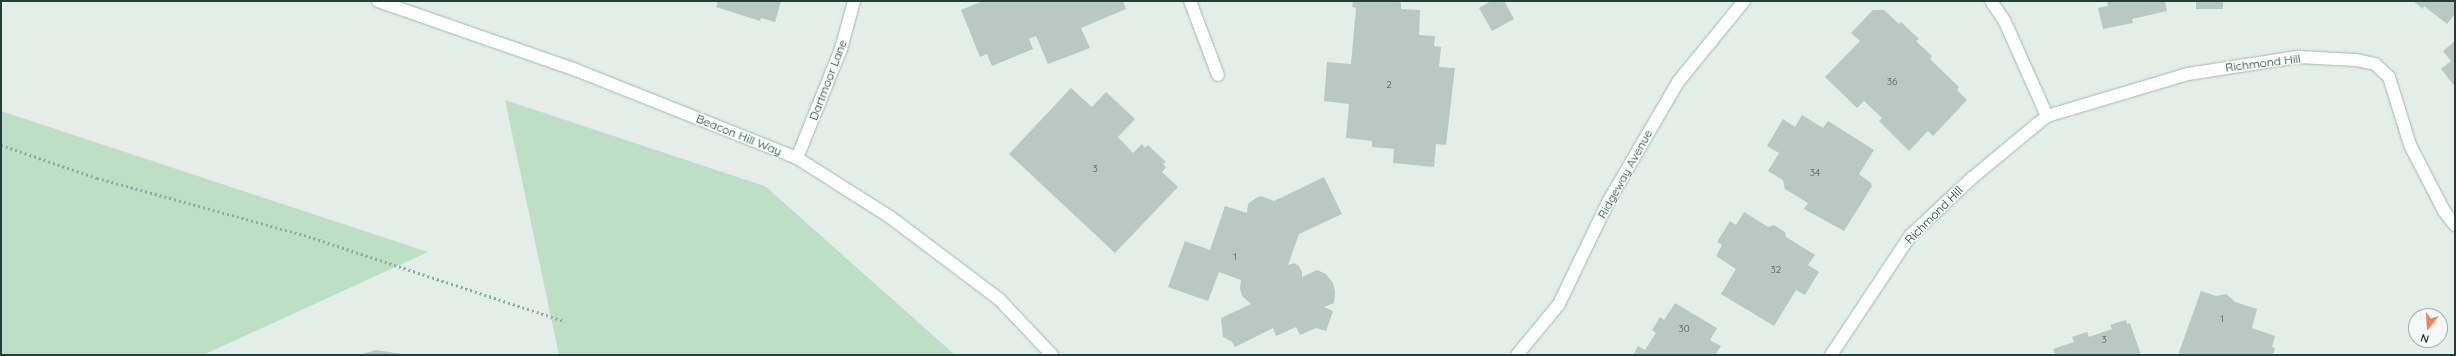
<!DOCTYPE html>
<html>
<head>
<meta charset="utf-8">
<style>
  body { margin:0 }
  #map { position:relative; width:2456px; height:356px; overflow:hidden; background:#e3eee9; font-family:Quicksand,sans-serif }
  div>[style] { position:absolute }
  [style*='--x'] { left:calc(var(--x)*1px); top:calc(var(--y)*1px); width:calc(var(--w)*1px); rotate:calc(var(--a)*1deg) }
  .green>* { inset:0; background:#bcdfc6 }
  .building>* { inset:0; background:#b9c8c2; transform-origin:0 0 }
  .path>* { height:2.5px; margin-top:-1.25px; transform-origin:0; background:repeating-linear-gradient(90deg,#83b2a4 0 2px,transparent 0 5px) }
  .roads { filter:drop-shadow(0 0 1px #a5b6b0) drop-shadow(0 0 1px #a5b6b0) }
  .street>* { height:12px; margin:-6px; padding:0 6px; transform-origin:6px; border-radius:6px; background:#fff }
  .secondary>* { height:12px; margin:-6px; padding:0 6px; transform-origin:6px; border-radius:6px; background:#fff }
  span { translate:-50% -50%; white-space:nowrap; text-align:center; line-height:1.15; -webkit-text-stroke:3px #f4faf7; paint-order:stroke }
  .number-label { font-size:10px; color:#48625a }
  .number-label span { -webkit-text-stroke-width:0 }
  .street-label { font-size:12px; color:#224038 }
  .frame { position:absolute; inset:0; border:2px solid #224038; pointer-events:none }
  .north { position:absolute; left:2408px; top:308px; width:40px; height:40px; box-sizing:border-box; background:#f4faf7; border:1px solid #a0b0ab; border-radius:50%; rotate:197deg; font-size:11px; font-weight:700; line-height:16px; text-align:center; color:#224038 }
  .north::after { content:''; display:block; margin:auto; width:14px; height:18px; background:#f5835a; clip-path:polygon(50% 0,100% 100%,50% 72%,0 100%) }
</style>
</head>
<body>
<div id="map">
  <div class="green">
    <i style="clip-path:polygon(505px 100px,765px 186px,955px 355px,559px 355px)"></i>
    <i style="clip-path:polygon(1px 111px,428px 252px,203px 355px,1px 355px)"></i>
  </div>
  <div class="building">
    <i style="clip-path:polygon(711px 1px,781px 1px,775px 22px,761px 18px,760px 21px,716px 7px,718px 3px)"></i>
    <i style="clip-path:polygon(983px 1px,1123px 1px,1126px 9px,1081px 28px,1090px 48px,1048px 64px,1036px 36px,1029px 39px,1033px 49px,992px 66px,987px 54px,980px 57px,961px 10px)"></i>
    <i style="clip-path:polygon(1353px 1px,1397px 1px,1401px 3px,1401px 9px,1420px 10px,1419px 35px,1435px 36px,1434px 46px,1441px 47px,1439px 67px,1455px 68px,1446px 145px,1436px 144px,1434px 167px,1393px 163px,1394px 149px,1372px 147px,1372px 141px,1346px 138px,1349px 104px,1324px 101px,1327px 62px,1351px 64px,1356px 8px,1352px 7px)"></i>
    <i style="clip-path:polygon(1491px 1px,1504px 1px,1514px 19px,1492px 31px,1479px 8px)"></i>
    <i style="clip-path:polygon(2107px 1px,2165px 1px,2167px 11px,2132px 19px,2133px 23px,2103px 29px,2098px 8px,2108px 6px)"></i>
    <i style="left:2196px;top:1px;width:27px;height:8px"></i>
    <i style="clip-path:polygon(2413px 1px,2455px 1px,2455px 14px,2447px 24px,2424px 6px,2423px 9px)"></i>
    <i style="clip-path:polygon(1873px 10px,1884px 10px,1899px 24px,1901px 22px,1919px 39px,1916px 41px,1932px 56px,1930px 59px,1959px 87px,1957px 90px,1967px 100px,1933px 136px,1928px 131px,1909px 151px,1879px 121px,1882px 118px,1864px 101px,1857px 108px,1825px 77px,1860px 41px,1851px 33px)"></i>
    <i style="clip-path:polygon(2455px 41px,2455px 87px,2441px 69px,2451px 61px,2443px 51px)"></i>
    <i style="clip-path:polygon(1071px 88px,1092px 107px,1106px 92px,1135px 119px,1118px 137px,1133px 153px,1142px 144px,1145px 148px,1148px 145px,1166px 162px,1163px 164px,1166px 167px,1162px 172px,1178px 187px,1115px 253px,1009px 154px)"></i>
    <i style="clip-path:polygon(1802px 115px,1823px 128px,1828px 121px,1874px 150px,1859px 174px,1871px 183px,1872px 186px,1844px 231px,1804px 209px,1808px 203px,1785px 189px,1783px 180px,1768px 171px,1779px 153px,1767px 146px,1783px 119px,1795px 127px)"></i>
    <i style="clip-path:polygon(1324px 177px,1342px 214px,1299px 234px,1288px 265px,1294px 263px,1299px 266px,1302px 272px,1302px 277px,1317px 270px,1326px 274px,1333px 283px,1335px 292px,1334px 303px,1324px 307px,1333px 311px,1326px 331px,1316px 328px,1300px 335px,1296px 327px,1276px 336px,1273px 328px,1235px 347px,1232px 342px,1223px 337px,1221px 318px,1251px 304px,1242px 296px,1240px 288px,1241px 280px,1219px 272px,1208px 301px,1168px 287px,1185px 241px,1210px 250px,1225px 206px,1247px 213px,1248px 204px,1256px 198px,1261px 196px,1274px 201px)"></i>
    <i style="clip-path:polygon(1744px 212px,1768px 227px,1774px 225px,1785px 232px,1786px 237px,1815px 255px,1808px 265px,1819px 272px,1805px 295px,1796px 290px,1774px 326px,1721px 294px,1736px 269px,1716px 256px,1722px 245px,1717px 242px,1730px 221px,1736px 225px)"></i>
    <i style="clip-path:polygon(2201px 291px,2216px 296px,2226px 294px,2235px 302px,2257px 309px,2252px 328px,2275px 336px,2272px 347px,2275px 348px,2273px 355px,2178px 355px)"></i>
    <i style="clip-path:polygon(1675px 303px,1717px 328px,1710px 340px,1721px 346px,1715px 355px,1633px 355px,1638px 346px,1645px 350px,1656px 333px,1652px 330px,1660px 317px,1664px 320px)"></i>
    <i style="clip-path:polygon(2126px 320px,2127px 324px,2130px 323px,2141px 355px,2055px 355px,2053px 349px,2074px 342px,2072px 337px,2087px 332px,2089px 337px,2112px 329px,2110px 325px)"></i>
    <i style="clip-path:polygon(376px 350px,402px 354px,402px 355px,359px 355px)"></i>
  </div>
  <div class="path">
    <i style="--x:1;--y:145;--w:102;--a:19"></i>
    <i style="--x:97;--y:178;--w:215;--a:15.4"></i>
    <i style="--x:304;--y:235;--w:274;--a:18.3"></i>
  </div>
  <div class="roads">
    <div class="street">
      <i style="--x:1190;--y:1;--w:79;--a:69.3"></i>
      <i style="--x:1991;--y:1;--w:25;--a:56"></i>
      <i style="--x:2005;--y:22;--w:103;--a:65.9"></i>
      <i style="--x:2047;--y:116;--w:147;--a:-16.6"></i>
      <i style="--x:2188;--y:74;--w:111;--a:-8.8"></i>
      <i style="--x:2298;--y:57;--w:58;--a:3"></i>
      <i style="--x:2356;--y:60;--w:19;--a:12"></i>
      <i style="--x:2375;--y:64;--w:19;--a:43"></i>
      <i style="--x:2389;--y:77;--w:71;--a:72.8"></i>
      <i style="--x:2410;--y:145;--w:74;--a:62.7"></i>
      <i style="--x:2444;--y:211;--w:18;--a:52"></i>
      <i style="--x:797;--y:158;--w:118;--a:-68"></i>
      <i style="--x:841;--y:49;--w:50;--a:-74.8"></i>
      <i style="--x:1831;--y:355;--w:143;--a:-56.4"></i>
      <i style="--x:1910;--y:236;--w:85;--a:-43.1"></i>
      <i style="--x:1972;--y:178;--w:97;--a:-39.6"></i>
    </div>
    <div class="secondary">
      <i style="--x:378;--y:1;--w:210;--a:19.2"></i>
      <i style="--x:576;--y:70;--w:238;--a:21.7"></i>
      <i style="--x:797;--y:158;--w:110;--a:32.4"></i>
      <i style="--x:890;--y:217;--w:138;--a:37"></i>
      <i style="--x:1000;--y:300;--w:76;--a:46.6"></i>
      <i style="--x:1517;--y:355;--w:66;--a:-50.5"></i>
      <i style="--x:1559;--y:304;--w:113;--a:-64.3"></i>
      <i style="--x:1608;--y:202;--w:139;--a:-59.7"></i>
      <i style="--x:1678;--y:82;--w:104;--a:-50.8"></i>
    </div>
  </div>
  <div class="number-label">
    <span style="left:1892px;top:82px">36</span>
    <span style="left:1389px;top:85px">2</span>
    <span style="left:1095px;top:169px">3</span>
    <span style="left:1815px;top:173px">34</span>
    <span style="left:1235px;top:257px">1</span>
    <span style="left:1776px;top:270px">32</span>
    <span style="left:2222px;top:319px">1</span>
    <span style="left:1684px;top:329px">30</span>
    <span style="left:2104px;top:340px">3</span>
  </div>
  <div class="street-label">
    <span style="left:2263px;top:63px;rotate:-7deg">Richmond Hill</span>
    <span style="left:828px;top:80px;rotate:-69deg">Dartmoor Lane</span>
    <span style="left:739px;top:135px;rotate:22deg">Beacon Hill Way</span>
    <span style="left:1625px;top:174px;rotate:-61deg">Ridgeway Avenue</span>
    <span style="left:1934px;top:215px;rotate:-45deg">Richmond Hill</span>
  </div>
  <div class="frame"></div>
  <div class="north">N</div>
</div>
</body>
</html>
